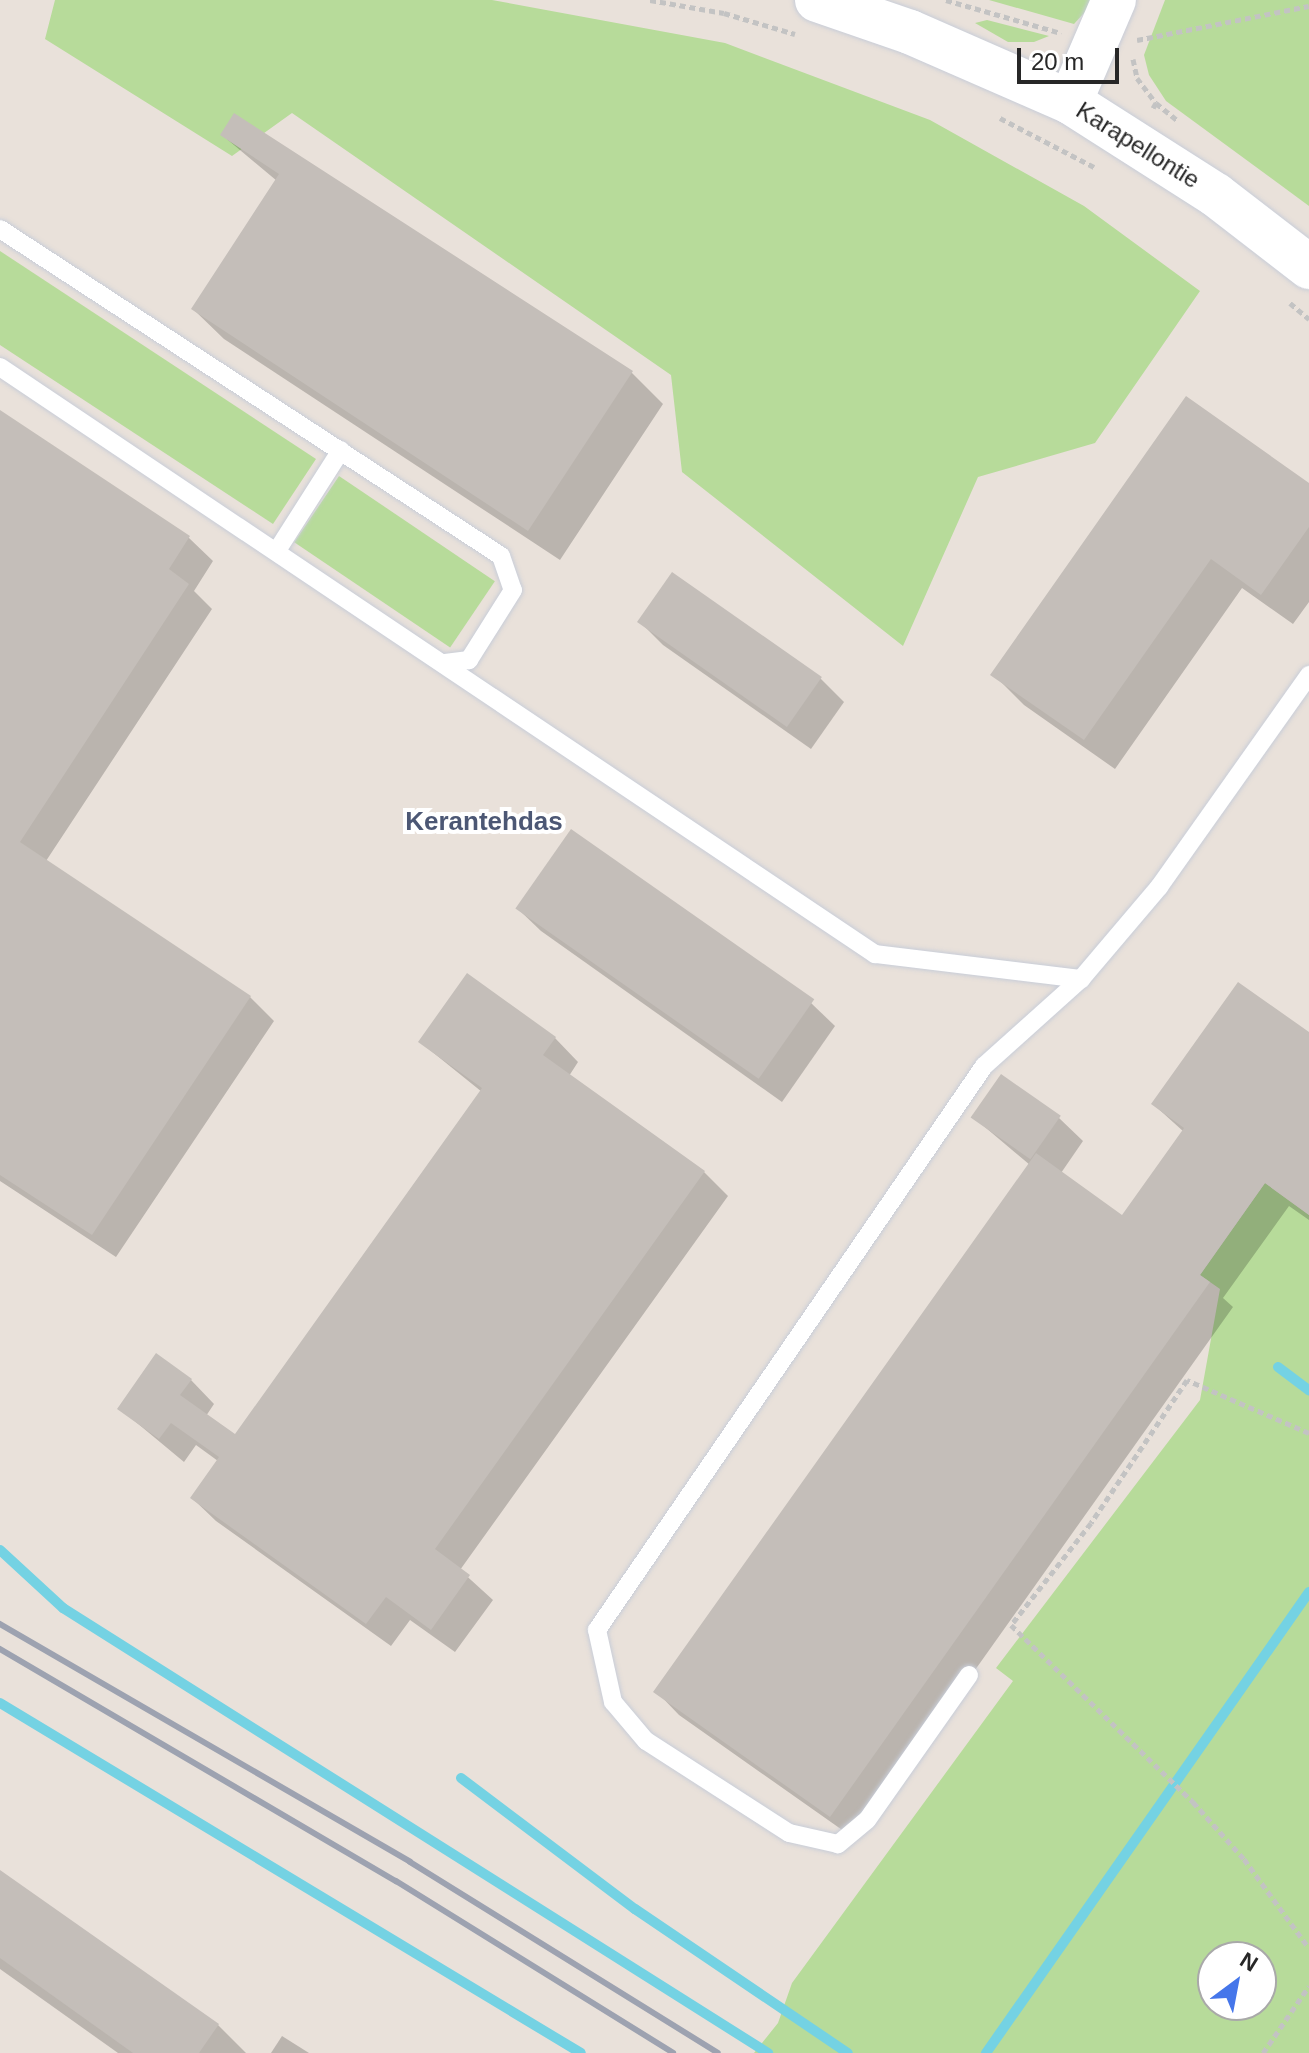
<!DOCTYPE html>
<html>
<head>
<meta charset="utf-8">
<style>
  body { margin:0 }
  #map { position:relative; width:1309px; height:2053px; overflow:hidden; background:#e9e1da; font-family:Helvetica,sans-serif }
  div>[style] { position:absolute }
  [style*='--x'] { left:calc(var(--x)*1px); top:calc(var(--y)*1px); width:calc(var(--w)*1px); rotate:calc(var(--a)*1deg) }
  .green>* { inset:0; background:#b7db9a; transform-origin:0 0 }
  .shadow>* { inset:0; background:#0003 }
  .stream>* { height:10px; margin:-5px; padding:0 5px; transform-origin:5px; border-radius:5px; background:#74d2e3 }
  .building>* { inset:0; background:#c4beb9; transform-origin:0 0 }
  .path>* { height:5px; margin-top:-2.5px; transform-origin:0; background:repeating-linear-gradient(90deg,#c3c3c3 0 6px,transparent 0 10px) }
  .roads { filter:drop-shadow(0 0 2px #c8cdd8) drop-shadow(0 0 2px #c8cdd8) }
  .service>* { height:18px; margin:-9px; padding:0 9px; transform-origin:9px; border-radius:9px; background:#fff }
  .tertiary>* { height:44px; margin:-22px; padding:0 22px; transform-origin:22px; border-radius:22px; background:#fff }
  .rail>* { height:6px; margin:-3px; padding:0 3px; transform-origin:3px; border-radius:3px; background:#9da2b0 }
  span { translate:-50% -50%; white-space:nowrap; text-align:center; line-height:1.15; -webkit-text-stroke:8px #fff; paint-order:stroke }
  .street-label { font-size:24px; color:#272727 }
  .neighbourhood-label { font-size:26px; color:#4c5774; font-weight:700 }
  .north { position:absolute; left:1197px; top:1941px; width:80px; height:80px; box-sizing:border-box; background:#fff; border:2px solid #a9a9a9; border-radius:50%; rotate:32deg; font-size:22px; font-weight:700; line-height:32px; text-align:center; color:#272727 }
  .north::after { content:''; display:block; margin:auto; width:28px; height:36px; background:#4576ea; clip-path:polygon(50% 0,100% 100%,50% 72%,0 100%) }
  .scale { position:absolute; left:1017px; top:48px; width:102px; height:36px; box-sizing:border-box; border:4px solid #272727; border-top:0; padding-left:10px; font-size:24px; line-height:28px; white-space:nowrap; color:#272727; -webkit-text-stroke:6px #fff; paint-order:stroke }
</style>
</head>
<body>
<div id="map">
  <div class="green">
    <i style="clip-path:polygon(55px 0,492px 0,725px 43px,930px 120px,1084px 206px,1200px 291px,1095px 443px,978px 477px,903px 646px,682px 472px,671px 375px,292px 113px,232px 156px,45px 39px)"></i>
    <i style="clip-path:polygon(989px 0,1096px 0,1074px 24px)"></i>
    <i style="clip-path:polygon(1165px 0,1309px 0,1309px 206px,1166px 101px,1149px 75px,1144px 55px)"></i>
    <i style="clip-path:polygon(987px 20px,1049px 36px,1034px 42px,1008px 42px,975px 23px)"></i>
    <i style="clip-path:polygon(0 251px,316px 459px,273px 524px,0 345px)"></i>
    <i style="left:339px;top:476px;width:188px;height:80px;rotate:34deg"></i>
    <i style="clip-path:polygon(evenodd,1265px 1183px,1309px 1215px,1309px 2053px,754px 2053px,778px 2023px,792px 1983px,1013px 1681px,996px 1668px,1200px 1400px,1220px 1289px,1200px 1275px,1265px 1183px,1213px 1957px,1261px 1957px,1261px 2005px,1213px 2005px,1213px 1957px)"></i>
  </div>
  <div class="shadow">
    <i style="clip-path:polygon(235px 116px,632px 373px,663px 404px,560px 560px,224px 339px,193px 309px,277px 181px,222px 135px)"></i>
    <i style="clip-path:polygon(0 413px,189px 538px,213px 561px,194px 591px,212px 609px,46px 861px,250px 997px,274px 1021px,116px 1257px,0 1181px)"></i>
    <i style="clip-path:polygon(1309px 485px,1309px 602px,1293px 624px,1242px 588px,1115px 769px,1024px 705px,993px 674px)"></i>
    <i style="clip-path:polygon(639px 621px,820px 678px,844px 702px,811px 749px,663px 645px)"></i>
    <i style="clip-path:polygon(517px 908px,811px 1003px,835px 1026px,782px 1102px,541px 931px)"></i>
    <i style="clip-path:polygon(1309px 1035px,1309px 1220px,1289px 1206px,1223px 1298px,1233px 1307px,855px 1839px,679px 1715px,656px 1691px,1030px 1165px,973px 1117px,1059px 1118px,1083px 1141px,1061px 1173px,1123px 1218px,1184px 1132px,1153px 1104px)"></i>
    <i style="clip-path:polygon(555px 1038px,578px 1062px,569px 1076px,704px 1172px,728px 1196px,460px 1570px,493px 1600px,455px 1652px,410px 1620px,391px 1646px,216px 1521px,192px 1498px,218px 1461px,196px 1445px,184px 1462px,119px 1408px,191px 1380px,214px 1404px,206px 1416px,236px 1437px,482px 1092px,420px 1042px)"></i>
    <i style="clip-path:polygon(0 1873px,218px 2025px,246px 2053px,118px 2053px,0 1969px)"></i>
    <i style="clip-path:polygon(282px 2036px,309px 2053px,271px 2053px)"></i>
  </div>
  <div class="stream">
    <i style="--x:1278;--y:1367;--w:39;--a:37"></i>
    <i style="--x:0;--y:1550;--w:86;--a:42.6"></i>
    <i style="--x:63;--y:1608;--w:834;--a:32.26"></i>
    <i style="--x:0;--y:1703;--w:678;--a:31.07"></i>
    <i style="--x:461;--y:1778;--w:218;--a:37"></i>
    <i style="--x:635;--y:1909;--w:257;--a:34.1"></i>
    <i style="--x:986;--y:2053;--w:563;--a:-54.98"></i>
  </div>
  <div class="building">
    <i style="clip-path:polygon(234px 113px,633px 371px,528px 531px,191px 309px,279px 174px,220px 135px)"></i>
    <i style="clip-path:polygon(1186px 396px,1309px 483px,1309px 527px,1261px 595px,1211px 559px,1084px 740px,990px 675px)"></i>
    <i style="clip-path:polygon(0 410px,190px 536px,169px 569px,189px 584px,20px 842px,251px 996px,92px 1235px,0 1175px)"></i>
    <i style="left:672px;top:572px;width:183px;height:61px;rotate:35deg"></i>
    <i style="left:571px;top:829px;width:297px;height:97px;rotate:35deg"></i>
    <i style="clip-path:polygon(467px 973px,556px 1037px,543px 1055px,705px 1171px,435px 1549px,470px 1575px,431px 1630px,386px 1597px,366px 1624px,190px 1498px,219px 1457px,171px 1423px,159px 1439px,117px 1409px,156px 1353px,192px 1379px,180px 1395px,235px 1434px,482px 1088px,418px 1042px)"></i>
    <i style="clip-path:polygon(1238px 982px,1309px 1032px,1309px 1215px,1265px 1183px,1200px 1275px,1210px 1282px,830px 1817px,653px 1692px,1036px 1153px,1122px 1215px,1184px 1128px,1151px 1104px)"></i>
    <i style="left:1001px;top:1074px;width:73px;height:53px;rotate:35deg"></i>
    <i style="clip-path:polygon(0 1870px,219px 2024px,199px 2053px,133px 2053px,0 1958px)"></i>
  </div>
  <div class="path">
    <i style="--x:650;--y:0;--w:75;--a:10"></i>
    <i style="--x:724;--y:13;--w:74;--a:16.5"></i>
    <i style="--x:946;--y:0;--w:120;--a:16"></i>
    <i style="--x:1137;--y:40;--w:175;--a:-11.2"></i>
    <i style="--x:1133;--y:59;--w:19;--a:78"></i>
    <i style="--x:1137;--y:78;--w:31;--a:53"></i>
    <i style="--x:1153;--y:108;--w:6;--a:-59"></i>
    <i style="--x:1156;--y:103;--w:27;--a:39"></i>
    <i style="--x:1000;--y:118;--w:106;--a:27.5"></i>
    <i style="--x:1290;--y:303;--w:25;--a:40"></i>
    <i style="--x:1309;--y:1433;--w:133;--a:-156.5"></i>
    <i style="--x:1187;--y:1380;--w:172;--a:123.9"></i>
    <i style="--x:1091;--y:1523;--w:130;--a:128.1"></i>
    <i style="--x:1011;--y:1625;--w:254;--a:44.2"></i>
    <i style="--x:1193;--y:1802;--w:76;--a:48.2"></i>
    <i style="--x:1244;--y:1859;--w:110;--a:53.9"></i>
    <i style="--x:1263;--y:2053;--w:81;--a:-55.5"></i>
  </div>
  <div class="roads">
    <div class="service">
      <i style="--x:0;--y:229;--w:598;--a:33.13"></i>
      <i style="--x:501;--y:556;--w:36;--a:71"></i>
      <i style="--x:513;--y:590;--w:83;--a:122.2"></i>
      <i style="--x:469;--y:660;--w:24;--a:173"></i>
      <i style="--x:0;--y:367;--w:1054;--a:33.86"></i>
      <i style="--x:875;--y:954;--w:208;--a:6.9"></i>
      <i style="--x:278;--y:549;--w:117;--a:-57.5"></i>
      <i style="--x:969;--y:1675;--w:177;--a:125.1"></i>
      <i style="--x:867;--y:1820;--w:38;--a:140"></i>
      <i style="--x:838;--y:1844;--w:50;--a:-167.3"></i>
      <i style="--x:789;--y:1833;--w:170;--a:-147.2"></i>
      <i style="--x:646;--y:1741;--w:51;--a:-130.2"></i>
      <i style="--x:613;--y:1702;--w:74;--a:-102.5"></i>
      <i style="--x:597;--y:1630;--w:684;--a:-55.54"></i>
      <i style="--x:984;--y:1066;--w:130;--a:-41.9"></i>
      <i style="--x:1081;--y:979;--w:121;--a:-49.7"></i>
      <i style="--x:1159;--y:887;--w:260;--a:-54.7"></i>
    </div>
    <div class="tertiary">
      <i style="--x:817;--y:0;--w:98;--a:19"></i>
      <i style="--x:910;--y:32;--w:175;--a:23.6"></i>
      <i style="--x:1070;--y:102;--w:173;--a:32.5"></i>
      <i style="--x:1216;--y:195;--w:118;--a:37.7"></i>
      <i style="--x:1070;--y:102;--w:111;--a:-66.7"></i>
    </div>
  </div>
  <div class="rail">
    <i style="--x:0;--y:1624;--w:474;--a:30.1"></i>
    <i style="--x:410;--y:1862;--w:362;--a:31.8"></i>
    <i style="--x:0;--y:1649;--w:459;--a:30.4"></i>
    <i style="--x:396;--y:1881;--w:326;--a:31.8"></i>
  </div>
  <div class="street-label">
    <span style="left:1138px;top:145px;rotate:32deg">Karapellontie</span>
  </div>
  <div class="neighbourhood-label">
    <span style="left:484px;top:822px">Kerantehdas</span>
  </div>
  <div class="north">N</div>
  <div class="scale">20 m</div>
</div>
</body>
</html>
